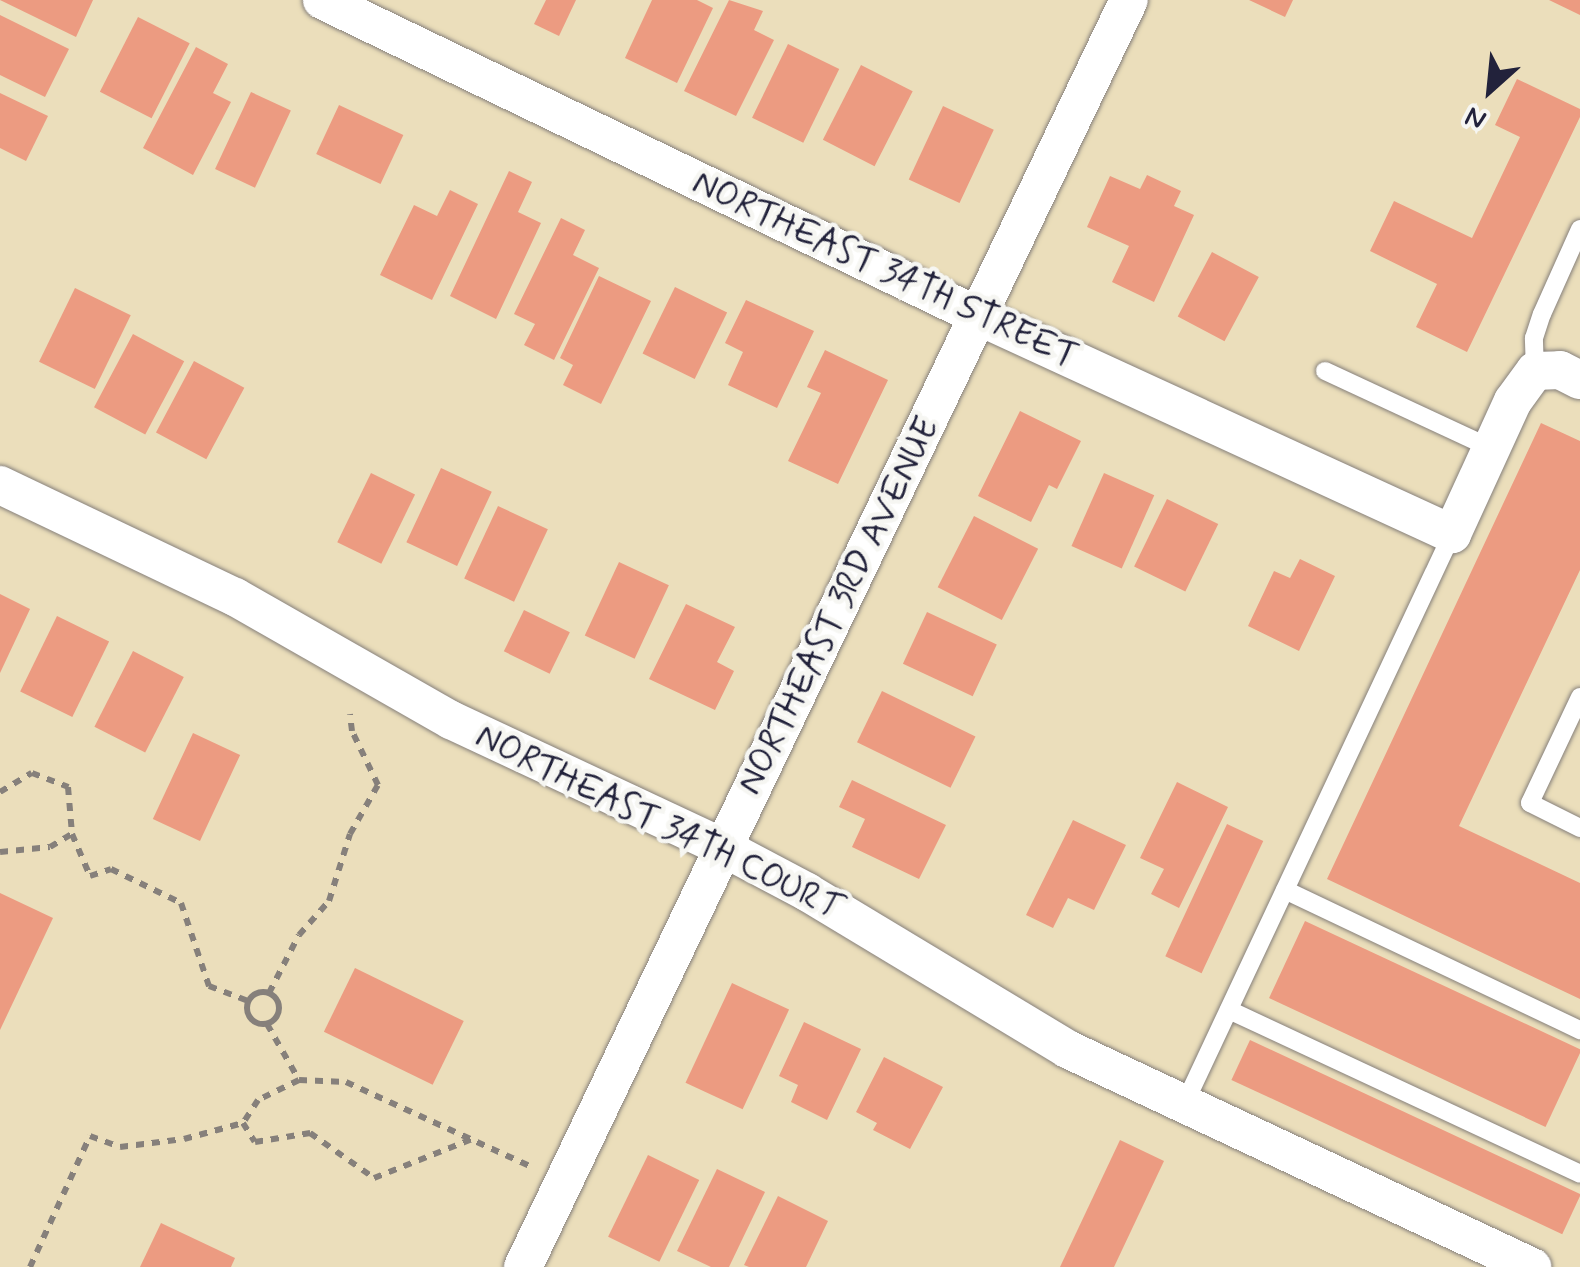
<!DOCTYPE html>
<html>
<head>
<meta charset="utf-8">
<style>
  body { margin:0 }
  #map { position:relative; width:1580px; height:1267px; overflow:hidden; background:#ebdebb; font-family:Mynerve,sans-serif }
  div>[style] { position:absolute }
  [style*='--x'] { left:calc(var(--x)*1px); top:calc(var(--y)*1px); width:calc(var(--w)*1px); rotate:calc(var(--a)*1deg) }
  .building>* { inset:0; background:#ec9b81; transform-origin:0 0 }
  .path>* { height:6px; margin-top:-3px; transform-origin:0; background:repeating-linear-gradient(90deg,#86807b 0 8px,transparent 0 16px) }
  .path>.ring { margin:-3px; padding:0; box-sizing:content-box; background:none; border:6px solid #86807b; border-radius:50% }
  .roads { filter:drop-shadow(0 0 2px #86807b) drop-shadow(0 0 2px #86807b) }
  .lane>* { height:18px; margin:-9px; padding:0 9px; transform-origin:9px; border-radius:9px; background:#fff }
  .street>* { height:38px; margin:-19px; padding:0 19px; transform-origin:19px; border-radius:19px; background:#fff }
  span { translate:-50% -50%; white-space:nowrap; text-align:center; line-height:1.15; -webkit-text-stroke:9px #f6f6f2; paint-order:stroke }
  .street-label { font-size:35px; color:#22223b }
  .north { position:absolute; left:1440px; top:40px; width:100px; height:100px; -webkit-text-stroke:8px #f6f6f2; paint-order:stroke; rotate:207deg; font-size:28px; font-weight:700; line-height:40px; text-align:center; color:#22223b }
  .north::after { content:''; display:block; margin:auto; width:35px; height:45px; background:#22223b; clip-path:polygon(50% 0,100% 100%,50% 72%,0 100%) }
</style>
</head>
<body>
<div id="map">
  <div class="building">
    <i style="clip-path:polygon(0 0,93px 0,76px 37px)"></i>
    <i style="clip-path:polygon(546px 0,576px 0,559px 36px,534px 24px)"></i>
    <i style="clip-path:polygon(652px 0,697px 0,713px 8px,677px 83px,625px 58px)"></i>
    <i style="clip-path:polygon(729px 0,763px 11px,754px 30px,774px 40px,736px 116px,684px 91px)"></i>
    <i style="clip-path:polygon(1249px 0,1293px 0,1285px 17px)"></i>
    <i style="clip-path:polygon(1549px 0,1580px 0,1580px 15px)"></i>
    <i style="clip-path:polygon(0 15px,69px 49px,45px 97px,0 75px)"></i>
    <i style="left:138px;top:17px;width:58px;height:84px;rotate:27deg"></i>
    <i style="left:788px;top:44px;width:57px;height:82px;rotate:26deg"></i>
    <i style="clip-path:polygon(196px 47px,228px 64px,213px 93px,231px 102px,193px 175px,143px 148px)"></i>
    <i style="left:861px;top:65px;width:58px;height:84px;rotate:27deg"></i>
    <i style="clip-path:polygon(1517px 79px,1580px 109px,1580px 117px,1467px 352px,1416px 327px,1437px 284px,1370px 251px,1394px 201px,1472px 238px,1520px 137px,1495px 125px)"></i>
    <i style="left:251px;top:92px;width:44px;height:85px;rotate:25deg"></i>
    <i style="clip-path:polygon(0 93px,48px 116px,26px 161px,0 148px)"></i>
    <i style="left:339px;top:105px;width:71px;height:54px;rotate:25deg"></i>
    <i style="left:943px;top:106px;width:56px;height:81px;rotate:25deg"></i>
    <i style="clip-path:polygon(509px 171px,532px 182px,518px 212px,541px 223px,496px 319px,450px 296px)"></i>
    <i style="clip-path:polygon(1147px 175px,1181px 191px,1174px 206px,1194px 215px,1154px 302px,1112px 282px,1129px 246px,1087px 227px,1110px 176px,1140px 189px)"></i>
    <i style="clip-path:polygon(450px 190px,478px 204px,432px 300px,380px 275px,414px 205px,437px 216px)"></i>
    <i style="clip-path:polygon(561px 218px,585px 230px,573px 255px,599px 268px,554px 360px,524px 345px,535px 324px,514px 314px)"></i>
    <i style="left:1212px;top:252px;width:53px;height:73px;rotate:28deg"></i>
    <i style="clip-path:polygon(599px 276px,651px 301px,601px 404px,563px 385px,573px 365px,560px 358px)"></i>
    <i style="left:675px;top:287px;width:58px;height:74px;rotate:26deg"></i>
    <i style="left:75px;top:288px;width:62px;height:82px;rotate:26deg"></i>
    <i style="clip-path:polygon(746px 300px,814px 331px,777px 408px,728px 385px,743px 352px,725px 343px)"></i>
    <i style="left:133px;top:334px;width:58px;height:83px;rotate:28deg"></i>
    <i style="clip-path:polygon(825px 350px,888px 380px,838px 484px,788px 461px,821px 393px,807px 387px)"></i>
    <i style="left:194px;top:361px;width:57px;height:81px;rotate:28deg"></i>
    <i style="clip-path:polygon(1020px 411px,1081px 441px,1057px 489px,1049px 485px,1031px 522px,978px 496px)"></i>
    <i style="clip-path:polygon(1541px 423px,1580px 441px,1580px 570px,1459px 826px,1580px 883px,1580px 999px,1327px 879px)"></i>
    <i style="left:441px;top:468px;width:56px;height:82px;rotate:25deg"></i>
    <i style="left:371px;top:473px;width:49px;height:77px;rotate:26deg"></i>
    <i style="left:1104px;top:473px;width:55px;height:80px;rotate:24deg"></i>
    <i style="left:1167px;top:499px;width:57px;height:75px;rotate:26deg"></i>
    <i style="left:498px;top:506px;width:55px;height:80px;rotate:25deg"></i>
    <i style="left:974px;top:516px;width:72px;height:80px;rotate:27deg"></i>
    <i style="clip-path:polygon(1300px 559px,1335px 576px,1299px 651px,1248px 626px,1274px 571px,1290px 578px)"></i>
    <i style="left:619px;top:562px;width:55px;height:81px;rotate:25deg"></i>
    <i style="clip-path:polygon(0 594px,30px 609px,0 673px)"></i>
    <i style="clip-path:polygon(686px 604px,735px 627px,717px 662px,734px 671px,715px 710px,649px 679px)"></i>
    <i style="left:524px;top:610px;width:51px;height:46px;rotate:26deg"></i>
    <i style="left:927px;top:612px;width:77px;height:57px;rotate:25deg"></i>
    <i style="left:57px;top:616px;width:58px;height:84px;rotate:26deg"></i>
    <i style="left:133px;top:651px;width:57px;height:85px;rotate:27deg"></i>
    <i style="left:882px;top:691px;width:104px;height:57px;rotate:26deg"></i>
    <i style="left:193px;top:733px;width:52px;height:95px;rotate:25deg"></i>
    <i style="clip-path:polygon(852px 780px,946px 825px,919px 879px,852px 847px,865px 819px,839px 807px)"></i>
    <i style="clip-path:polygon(1177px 782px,1228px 807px,1179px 908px,1151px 894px,1164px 869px,1140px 858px)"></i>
    <i style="clip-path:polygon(1073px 820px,1126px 845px,1094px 910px,1068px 898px,1053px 928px,1026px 915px)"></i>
    <i style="left:1227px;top:824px;width:40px;height:146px;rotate:25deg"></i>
    <i style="clip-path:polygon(0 893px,53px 918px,0 1030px)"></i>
    <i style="left:1305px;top:921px;width:305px;height:85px;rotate:25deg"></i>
    <i style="left:355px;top:968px;width:121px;height:71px;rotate:26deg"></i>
    <i style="left:732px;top:983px;width:63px;height:110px;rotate:25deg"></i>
    <i style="clip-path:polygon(804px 1022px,861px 1049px,827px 1120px,791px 1102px,798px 1085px,779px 1076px)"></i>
    <i style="left:1250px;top:1040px;width:365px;height:44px;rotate:25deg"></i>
    <i style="clip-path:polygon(884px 1057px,943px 1087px,910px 1149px,873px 1130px,877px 1123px,856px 1112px)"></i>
    <i style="clip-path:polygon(1120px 1140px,1164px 1161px,1114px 1267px,1060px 1267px)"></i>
    <i style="left:648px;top:1155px;width:57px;height:91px;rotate:26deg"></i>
    <i style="clip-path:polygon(717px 1169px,765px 1192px,729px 1267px,711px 1267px,677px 1251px)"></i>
    <i style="clip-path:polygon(778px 1196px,828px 1221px,806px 1267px,749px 1267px,744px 1265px)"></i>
    <i style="clip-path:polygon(161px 1223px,235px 1258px,231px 1267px,140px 1267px)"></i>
  </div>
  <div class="path">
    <i style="--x:0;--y:792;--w:37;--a:-31"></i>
    <i style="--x:32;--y:773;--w:39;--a:21"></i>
    <i style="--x:68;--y:787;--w:47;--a:85.1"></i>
    <i style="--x:0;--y:852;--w:50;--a:-5.7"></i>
    <i style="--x:50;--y:847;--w:26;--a:-31"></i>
    <i style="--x:72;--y:834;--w:46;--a:66.8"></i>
    <i style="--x:90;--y:876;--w:22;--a:-18"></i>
    <i style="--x:111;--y:869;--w:78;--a:25.9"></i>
    <i style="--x:181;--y:903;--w:88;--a:71.4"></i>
    <i style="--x:209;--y:986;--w:42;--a:21"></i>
    <i class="ring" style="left:247px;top:992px;width:26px;height:26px"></i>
    <i style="--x:269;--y:993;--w:65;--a:-62.7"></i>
    <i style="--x:299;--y:935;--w:45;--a:-48.6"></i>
    <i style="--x:329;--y:901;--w:70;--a:-72.6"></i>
    <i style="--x:350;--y:834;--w:56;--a:-60.3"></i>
    <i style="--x:378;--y:785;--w:60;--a:-115.7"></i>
    <i style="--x:352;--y:731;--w:17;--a:-97"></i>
    <i style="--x:267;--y:1024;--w:64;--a:60.3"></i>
    <i style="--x:299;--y:1080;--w:47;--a:2.4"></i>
    <i style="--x:346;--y:1082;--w:205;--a:24.6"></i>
    <i style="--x:299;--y:1080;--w:46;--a:154"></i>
    <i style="--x:258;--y:1100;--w:27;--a:123"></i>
    <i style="--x:243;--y:1123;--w:22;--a:58"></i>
    <i style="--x:255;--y:1142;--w:56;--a:-9.3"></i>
    <i style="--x:310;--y:1133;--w:78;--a:35.1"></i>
    <i style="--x:374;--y:1178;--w:105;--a:-21.7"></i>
    <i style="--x:30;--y:1267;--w:144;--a:-65.4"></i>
    <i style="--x:90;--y:1136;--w:32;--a:20"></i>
    <i style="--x:120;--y:1147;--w:64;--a:-7.1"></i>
    <i style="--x:184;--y:1139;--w:61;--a:-15.2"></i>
  </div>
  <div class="roads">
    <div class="lane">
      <i style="--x:1325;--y:371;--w:183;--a:24.9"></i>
      <i style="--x:1535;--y:371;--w:33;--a:-92"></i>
      <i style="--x:1534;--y:338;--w:25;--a:-72"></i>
      <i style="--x:1542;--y:314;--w:93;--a:-65.9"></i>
      <i style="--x:1580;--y:697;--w:117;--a:115.3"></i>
      <i style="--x:1530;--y:803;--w:56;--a:26.6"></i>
      <i style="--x:1285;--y:890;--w:327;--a:25.4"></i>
      <i style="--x:1229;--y:1010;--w:387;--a:25"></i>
      <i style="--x:1183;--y:1107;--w:633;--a:-64.85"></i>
    </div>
    <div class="street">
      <i style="--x:322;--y:0;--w:728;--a:25.72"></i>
      <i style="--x:978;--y:316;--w:522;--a:24.7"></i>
      <i style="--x:1452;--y:534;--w:146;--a:-65.4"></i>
      <i style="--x:1513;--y:401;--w:37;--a:-54"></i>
      <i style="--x:1535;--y:371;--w:25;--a:-2"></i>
      <i style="--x:1560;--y:370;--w:22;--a:27"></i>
      <i style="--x:0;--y:485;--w:260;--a:25.5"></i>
      <i style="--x:235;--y:597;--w:249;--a:29.7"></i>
      <i style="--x:451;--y:720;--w:302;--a:25.1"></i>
      <i style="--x:724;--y:848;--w:94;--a:27.9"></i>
      <i style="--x:807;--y:892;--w:304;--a:31.1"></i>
      <i style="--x:1067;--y:1049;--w:514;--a:25.12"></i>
      <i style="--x:523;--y:1267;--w:1404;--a:-64.44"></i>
    </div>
  </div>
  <div class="street-label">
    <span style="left:885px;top:270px;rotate:25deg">NORTHEAST 34TH STREET</span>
    <span style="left:839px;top:606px;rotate:-64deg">NORTHEAST 3RD AVENUE</span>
    <span style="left:659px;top:823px;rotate:26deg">NORTHEAST 34TH COURT</span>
  </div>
  <div class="north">N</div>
</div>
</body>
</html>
